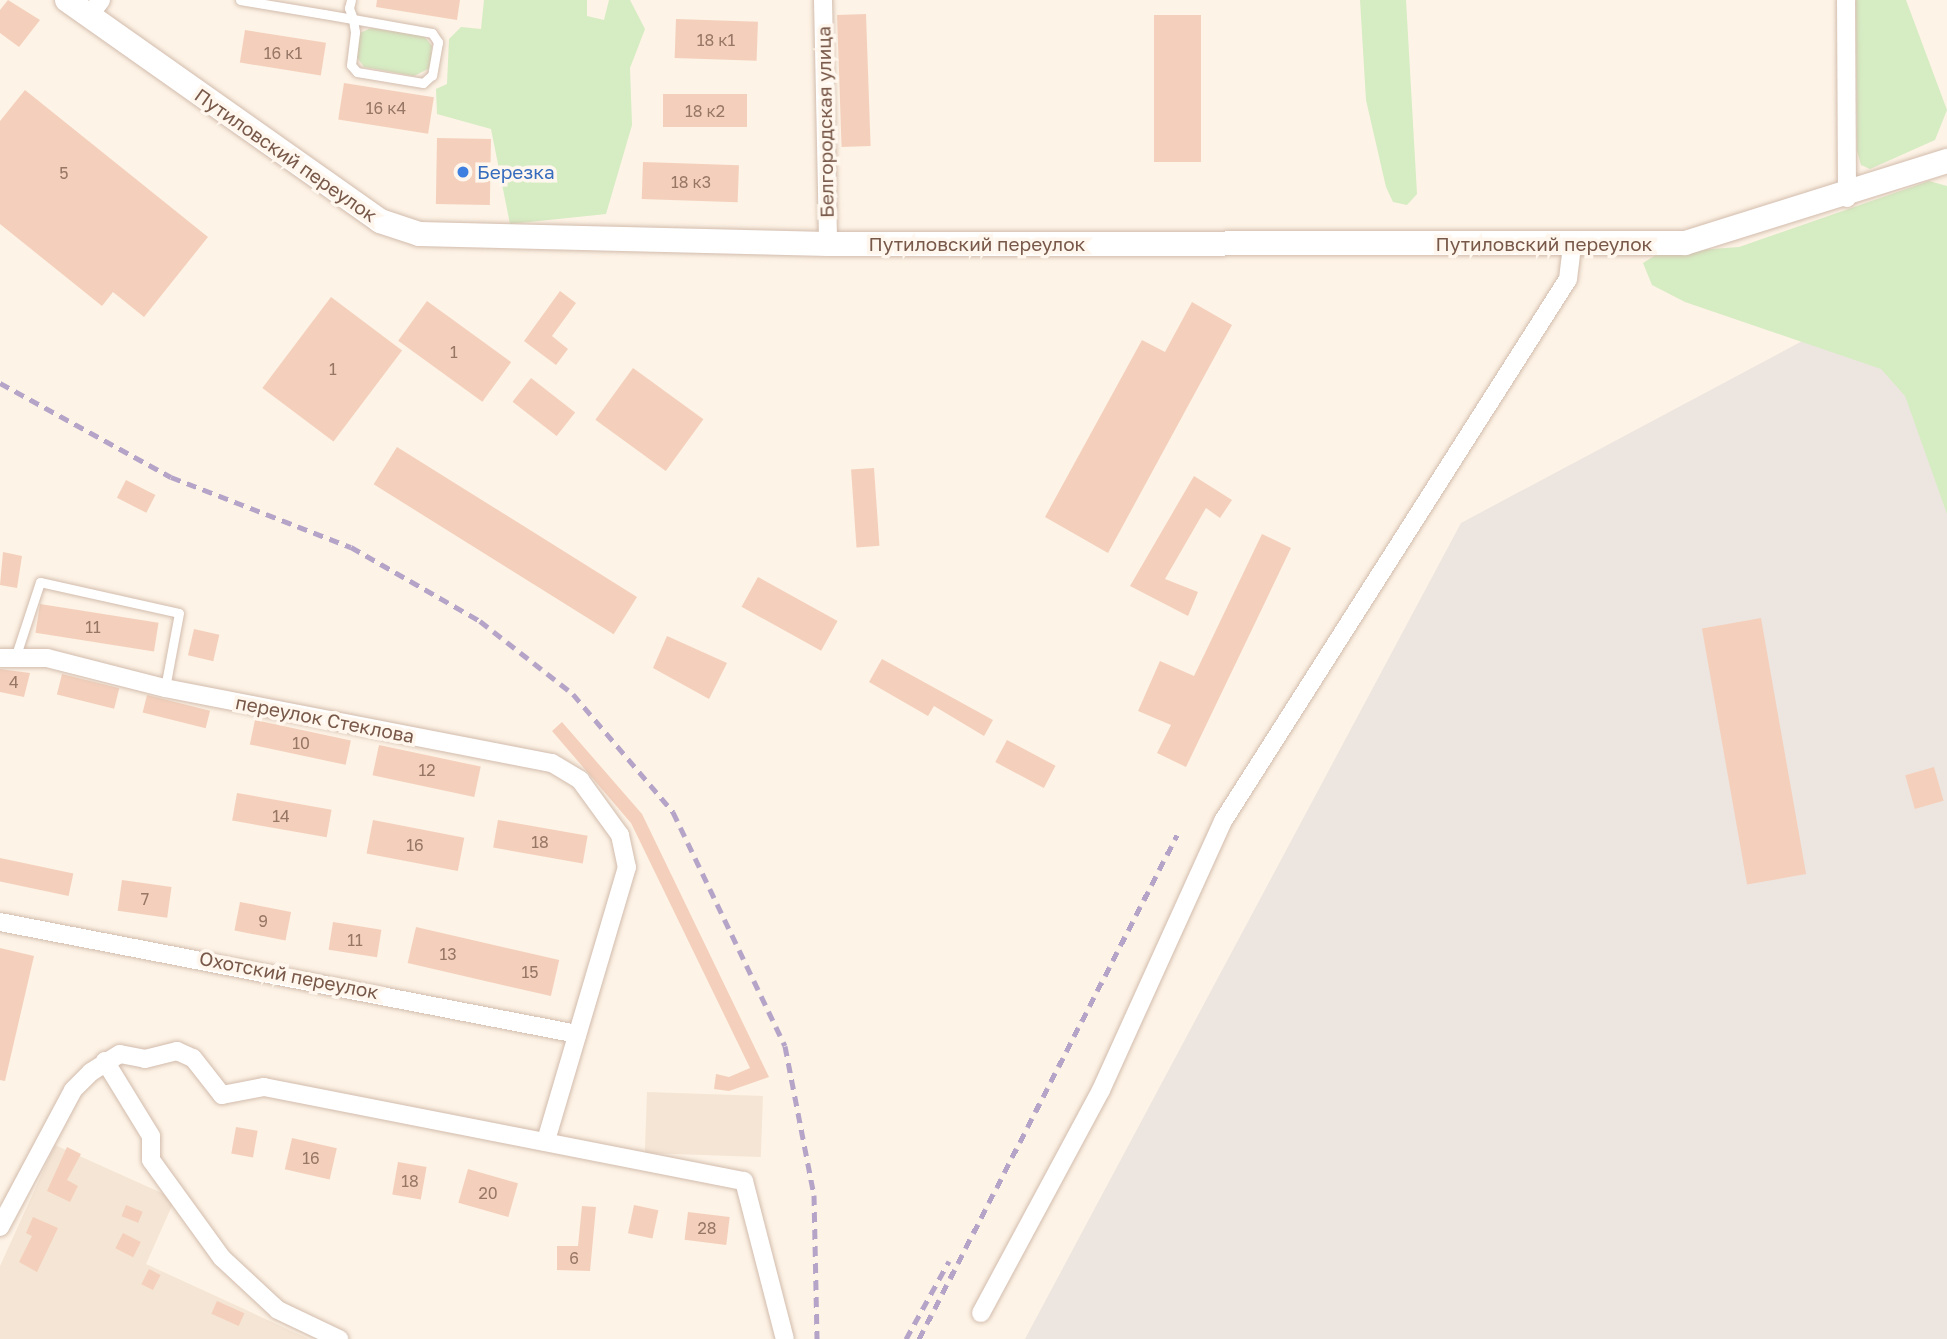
<!DOCTYPE html>
<html>
<head>
<meta charset="utf-8">
<style>
  body { margin:0 }
  #map { position:relative; width:1947px; height:1339px; overflow:hidden; background:#fdf3e6; font-family:"Golos Text",sans-serif }
  div>[style] { position:absolute }
  [style*='--x'] { left:calc(var(--x)*1px); top:calc(var(--y)*1px); width:calc(var(--w)*1px); rotate:calc(var(--a)*1deg) }
  .residential>* { inset:0; background:#f5e5d4; transform-origin:0 0 }
  .industrial>* { inset:0; background:#ede6e0 }
  .green>* { inset:0; background:#d6ecc3 }
  .building>* { inset:0; background:#f4d0bc; transform-origin:0 0 }
  .roads { filter:drop-shadow(0 0 2px #d2bcad) drop-shadow(0 0 2px #d2bcad) }
  .service>* { height:9px; margin:-4.5px; padding:0 4.5px; transform-origin:4.5px; border-radius:4.5px; background:#fff }
  .minor>* { height:18px; margin:-9px; padding:0 9px; transform-origin:9px; border-radius:9px; background:#fff }
  .secondary>* { height:24px; margin:-12px; padding:0 12px; transform-origin:12px; border-radius:12px; background:#fff }
  .rail>* { height:5px; margin-top:-2.5px; transform-origin:0; background:repeating-linear-gradient(90deg,#b5a3c8 0 10px,transparent 0 17px) }
  .dots>* { width:19px; height:19px; translate:-50% -50%; box-sizing:border-box; border:4px solid #fff7ed; border-radius:50% }
  span { translate:-50% -50%; white-space:nowrap; text-align:center; line-height:1.15; -webkit-text-stroke:7px #fff7ed; paint-order:stroke }
  .number-label { font-size:16px; color:#977666 }
  .number-label span { -webkit-text-stroke-width:0 }
  .street-label { font-size:19px; color:#785849 }
  .shop-label { font-size:19px; color:#366cbe }
  .left { translate:0 -50%; text-align:left }
</style>
</head>
<body>
<div id="map">
  <div class="residential">
    <i style="left:647px;top:1092px;width:116px;height:61px;rotate:2deg"></i>
    <i style="clip-path:polygon(55px 1145px,175px 1199px,146px 1264px,309px 1339px,0 1339px,0 1266px)"></i>
  </div>
  <div class="industrial">
    <i style="clip-path:polygon(1947px 264px,1947px 1339px,1025px 1339px,1461px 523px)"></i>
  </div>
  <div class="green">
    <i style="clip-path:polygon(484px 0,587px 0,587px 16px,604px 20px,609px 0,630px 0,645px 29px,630px 68px,632px 125px,606px 214px,510px 224px,491px 129px,437px 114px,436px 89px,447px 84px,449px 39px,461px 27px,481px 29px)"></i>
    <i style="clip-path:polygon(1360px 0,1406px 0,1417px 194px,1407px 205px,1393px 202px,1386px 187px,1366px 100px)"></i>
    <i style="clip-path:polygon(1856px 0,1906px 0,1947px 110px,1935px 140px,1870px 169px,1861px 165px,1857px 151px)"></i>
    <i style="clip-path:polygon(371px 28px,424px 36px,432px 46px,430px 68px,414px 76px,364px 67px,356px 56px,360px 33px)"></i>
    <i style="clip-path:polygon(1929px 181px,1947px 186px,1947px 514px,1905px 396px,1881px 369px,1685px 302px,1652px 285px,1643px 263px,1659px 253px,1739px 247px)"></i>
  </div>
  <div class="building">
    <i style="clip-path:polygon(8px 0,40px 20px,19px 47px,0 33px,0 10px)"></i>
    <i style="clip-path:polygon(377px 0,460px 0,457px 20px,376px 7px)"></i>
    <i style="left:866px;top:14px;width:132px;height:29px;rotate:88deg"></i>
    <i style="left:1154px;top:15px;width:47px;height:147px"></i>
    <i style="left:676px;top:19px;width:82px;height:39px;rotate:2deg"></i>
    <i style="left:245px;top:30px;width:82px;height:33px;rotate:9deg"></i>
    <i style="left:344px;top:83px;width:91px;height:37px;rotate:9deg"></i>
    <i style="clip-path:polygon(25px 90px,208px 237px,144px 317px,113px 292px,102px 306px,0 224px,0 121px)"></i>
    <i style="left:663px;top:94px;width:84px;height:33px"></i>
    <i style="left:437px;top:138px;width:54px;height:66px;rotate:1deg"></i>
    <i style="left:643px;top:162px;width:96px;height:37px;rotate:2deg"></i>
    <i style="clip-path:polygon(560px 291px,576px 303px,552px 336px,568px 349px,556px 365px,524px 341px)"></i>
    <i style="left:331px;top:297px;width:89px;height:114px;rotate:37deg"></i>
    <i style="left:427px;top:301px;width:104px;height:49px;rotate:36deg"></i>
    <i style="clip-path:polygon(1192px 302px,1232px 325px,1108px 553px,1045px 517px,1142px 340px,1165px 352px)"></i>
    <i style="left:633px;top:368px;width:87px;height:64px;rotate:36deg"></i>
    <i style="left:531px;top:378px;width:56px;height:30px;rotate:38deg"></i>
    <i style="left:397px;top:447px;width:283px;height:44px;rotate:32deg"></i>
    <i style="left:874px;top:468px;width:78px;height:23px;rotate:86deg"></i>
    <i style="clip-path:polygon(1194px 476px,1232px 500px,1220px 518px,1206px 508px,1165px 579px,1198px 592px,1188px 616px,1130px 586px)"></i>
    <i style="left:126px;top:480px;width:33px;height:20px;rotate:27deg"></i>
    <i style="clip-path:polygon(1262px 534px,1291px 548px,1186px 767px,1157px 753px,1171px 725px,1138px 711px,1160px 661px,1194px 676px)"></i>
    <i style="clip-path:polygon(3px 552px,22px 556px,17px 588px,0 585px)"></i>
    <i style="left:758px;top:577px;width:91px;height:34px;rotate:29deg"></i>
    <i style="left:40px;top:604px;width:120px;height:29px;rotate:9deg"></i>
    <i style="left:1761px;top:618px;width:260px;height:60px;rotate:80deg"></i>
    <i style="left:194px;top:629px;width:26px;height:27px;rotate:13deg"></i>
    <i style="clip-path:polygon(667px 636px,727px 663px,709px 699px,653px 668px)"></i>
    <i style="clip-path:polygon(882px 659px,993px 720px,984px 736px,934px 706px,928px 716px,869px 682px)"></i>
    <i style="clip-path:polygon(0 669px,30px 673px,24px 697px,0 692px)"></i>
    <i style="left:62px;top:674px;width:59px;height:21px;rotate:14deg"></i>
    <i style="left:147px;top:695px;width:65px;height:18px;rotate:14deg"></i>
    <i style="left:255px;top:720px;width:98px;height:25px;rotate:12deg"></i>
    <i style="clip-path:polygon(562px 722px,642px 814px,769px 1077px,729px 1091px,714px 1089px,716px 1074px,729px 1077px,750px 1068px,631px 823px,552px 731px)"></i>
    <i style="left:1007px;top:740px;width:55px;height:25px;rotate:28deg"></i>
    <i style="left:379px;top:745px;width:104px;height:31px;rotate:12deg"></i>
    <i style="left:1934px;top:767px;width:35px;height:30px;rotate:74deg"></i>
    <i style="left:237px;top:793px;width:96px;height:28px;rotate:10deg"></i>
    <i style="left:373px;top:820px;width:93px;height:34px;rotate:11deg"></i>
    <i style="left:498px;top:820px;width:91px;height:28px;rotate:10deg"></i>
    <i style="left:0;top:858px;width:75px;height:23px;rotate:12deg"></i>
    <i style="left:122px;top:880px;width:50px;height:31px;rotate:8deg"></i>
    <i style="left:240px;top:902px;width:52px;height:29px;rotate:11deg"></i>
    <i style="left:333px;top:922px;width:49px;height:28px;rotate:9deg"></i>
    <i style="left:416px;top:927px;width:147px;height:37px;rotate:13deg"></i>
    <i style="clip-path:polygon(0 948px,34px 956px,5px 1081px,0 1080px)"></i>
    <i style="left:236px;top:1127px;width:22px;height:27px;rotate:10deg"></i>
    <i style="left:292px;top:1138px;width:46px;height:32px;rotate:13deg"></i>
    <i style="clip-path:polygon(67px 1147px,81px 1154px,67px 1180px,78px 1186px,70px 1202px,47px 1191px)"></i>
    <i style="left:398px;top:1162px;width:29px;height:33px;rotate:10deg"></i>
    <i style="left:468px;top:1169px;width:52px;height:35px;rotate:16deg"></i>
    <i style="left:126px;top:1205px;width:18px;height:12px;rotate:22deg"></i>
    <i style="left:634px;top:1205px;width:25px;height:29px;rotate:12deg"></i>
    <i style="clip-path:polygon(582px 1206px,596px 1207px,590px 1271px,557px 1270px,557px 1246px,578px 1246px)"></i>
    <i style="left:688px;top:1212px;width:42px;height:28px;rotate:7deg"></i>
    <i style="clip-path:polygon(33px 1217px,58px 1228px,37px 1272px,19px 1262px,32px 1236px,26px 1233px)"></i>
    <i style="left:123px;top:1233px;width:20px;height:17px;rotate:27deg"></i>
    <i style="left:149px;top:1269px;width:13px;height:17px;rotate:27deg"></i>
    <i style="left:217px;top:1301px;width:30px;height:14px;rotate:24deg"></i>
  </div>
  <div class="roads">
    <div class="service">
      <i style="--x:240;--y:0;--w:85;--a:9.5"></i>
      <i style="--x:324;--y:14;--w:29;--a:10"></i>
      <i style="--x:353;--y:19;--w:80;--a:10"></i>
      <i style="--x:432;--y:33;--w:11;--a:56"></i>
      <i style="--x:438;--y:42;--w:34;--a:100"></i>
      <i style="--x:432;--y:75;--w:12;--a:138"></i>
      <i style="--x:423;--y:83;--w:67;--a:-170.5"></i>
      <i style="--x:357;--y:72;--w:9;--a:-131"></i>
      <i style="--x:351;--y:65;--w:33;--a:-83"></i>
      <i style="--x:355;--y:32;--w:13;--a:-99"></i>
      <i style="--x:353;--y:19;--w:12;--a:-110"></i>
      <i style="--x:349;--y:8;--w:8;--a:-76"></i>
      <i style="--x:15;--y:658;--w:80;--a:-71.8"></i>
      <i style="--x:40;--y:582;--w:142;--a:12.6"></i>
      <i style="--x:179;--y:613;--w:76;--a:100.6"></i>
    </div>
    <div class="minor">
      <i style="--x:823;--y:0;--w:244;--a:88.8"></i>
      <i style="--x:1846;--y:0;--w:198;--a:89.7"></i>
      <i style="--x:89;--y:16;--w:20;--a:-53"></i>
      <i style="--x:0;--y:658;--w:47;--a:0"></i>
      <i style="--x:47;--y:658;--w:122;--a:14.3"></i>
      <i style="--x:165;--y:688;--w:394;--a:11"></i>
      <i style="--x:552;--y:763;--w:33;--a:31"></i>
      <i style="--x:580;--y:780;--w:68;--a:54"></i>
      <i style="--x:620;--y:835;--w:33;--a:78"></i>
      <i style="--x:627;--y:867;--w:286;--a:106.5"></i>
      <i style="--x:0;--y:922;--w:588;--a:10.98"></i>
      <i style="--x:105;--y:1061;--w:88;--a:58.5"></i>
      <i style="--x:151;--y:1136;--w:24;--a:90"></i>
      <i style="--x:151;--y:1160;--w:121;--a:54.1"></i>
      <i style="--x:222;--y:1258;--w:76;--a:42.9"></i>
      <i style="--x:278;--y:1310;--w:68;--a:25.4"></i>
      <i style="--x:0;--y:1227;--w:155;--a:-61.9"></i>
      <i style="--x:73;--y:1090;--w:25;--a:-45"></i>
      <i style="--x:91;--y:1072;--w:34;--a:-32"></i>
      <i style="--x:120;--y:1054;--w:25;--a:11"></i>
      <i style="--x:145;--y:1059;--w:33;--a:-14"></i>
      <i style="--x:177;--y:1051;--w:17;--a:24"></i>
      <i style="--x:193;--y:1058;--w:47;--a:51.9"></i>
      <i style="--x:222;--y:1095;--w:43;--a:-10.8"></i>
      <i style="--x:264;--y:1087;--w:489;--a:11.1"></i>
      <i style="--x:744;--y:1181;--w:163;--a:75.5"></i>
      <i style="--x:981;--y:1313;--w:253;--a:-61.7"></i>
      <i style="--x:1101;--y:1090;--w:295;--a:-65.6"></i>
      <i style="--x:1223;--y:821;--w:642;--a:-57.52"></i>
      <i style="--x:1568;--y:279;--w:33;--a:-83"></i>
    </div>
    <div class="secondary">
      <i style="--x:67;--y:0;--w:383;--a:35.2"></i>
      <i style="--x:380;--y:221;--w:41;--a:18.4"></i>
      <i style="--x:419;--y:234;--w:409;--a:1.4"></i>
      <i style="--x:828;--y:244;--w:857;--a:-0.07"></i>
      <i style="--x:1685;--y:243;--w:275;--a:-17.4"></i>
    </div>
  </div>
  <div class="rail">
    <i style="--x:0;--y:383;--w:195;--a:28.8"></i>
    <i style="--x:171;--y:477;--w:193;--a:21.3"></i>
    <i style="--x:351;--y:547;--w:149;--a:29.8"></i>
    <i style="--x:480;--y:621;--w:118;--a:38.1"></i>
    <i style="--x:573;--y:694;--w:155;--a:49.7"></i>
    <i style="--x:673;--y:812;--w:259;--a:64.4"></i>
    <i style="--x:785;--y:1046;--w:152;--a:79"></i>
    <i style="--x:814;--y:1195;--w:144;--a:88.8"></i>
    <i style="--x:906;--y:1339;--w:89;--a:-61.1"></i>
    <i style="--x:919;--y:1339;--w:566;--a:-62.89"></i>
  </div>
  <div class="dots">
    <i style="left:463px;top:172px;background:#3f7fe0"></i>
  </div>
  <div class="number-label">
    <span style="left:716px;top:40px">18 к1</span>
    <span style="left:283px;top:53px">16 к1</span>
    <span style="left:386px;top:108px">16 к4</span>
    <span style="left:705px;top:111px">18 к2</span>
    <span style="left:64px;top:173px">5</span>
    <span style="left:691px;top:182px">18 к3</span>
    <span style="left:454px;top:352px">1</span>
    <span style="left:333px;top:369px">1</span>
    <span style="left:93px;top:627px">11</span>
    <span style="left:14px;top:682px">4</span>
    <span style="left:301px;top:743px">10</span>
    <span style="left:427px;top:770px">12</span>
    <span style="left:281px;top:816px">14</span>
    <span style="left:540px;top:842px">18</span>
    <span style="left:415px;top:845px">16</span>
    <span style="left:145px;top:899px">7</span>
    <span style="left:263px;top:921px">9</span>
    <span style="left:355px;top:940px">11</span>
    <span style="left:448px;top:954px">13</span>
    <span style="left:530px;top:972px">15</span>
    <span style="left:311px;top:1158px">16</span>
    <span style="left:410px;top:1181px">18</span>
    <span style="left:488px;top:1193px">20</span>
    <span style="left:707px;top:1228px">28</span>
    <span style="left:574px;top:1258px">6</span>
  </div>
  <div class="street-label">
    <span style="left:825px;top:122px;rotate:-91deg">Белгородская улица</span>
    <span style="left:286px;top:155px;rotate:35deg">Путиловский переулок</span>
    <span style="left:977px;top:244px">Путиловский переулок</span>
    <span style="left:1544px;top:244px">Путиловский переулок</span>
    <span style="left:325px;top:719px;rotate:11deg">переулок Стеклова</span>
    <span style="left:289px;top:975px;rotate:11deg">Охотский переулок</span>
  </div>
  <div class="shop-label">
    <span class="left" style="left:477px;top:172px">Березка</span>
  </div>
</div>
</body>
</html>
